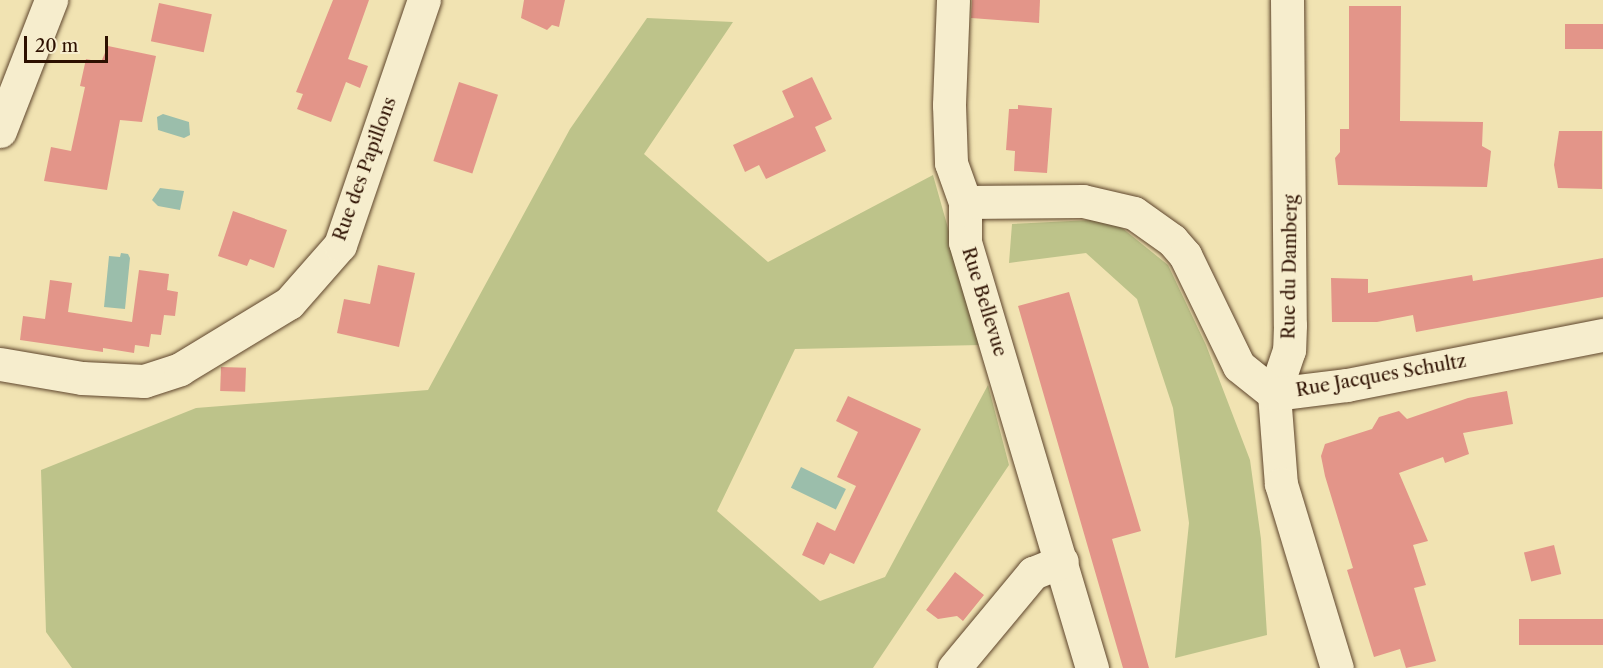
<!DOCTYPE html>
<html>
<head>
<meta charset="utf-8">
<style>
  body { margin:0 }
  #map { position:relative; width:1603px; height:668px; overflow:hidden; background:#f1e3b2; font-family:"Libre Caslon Text",serif }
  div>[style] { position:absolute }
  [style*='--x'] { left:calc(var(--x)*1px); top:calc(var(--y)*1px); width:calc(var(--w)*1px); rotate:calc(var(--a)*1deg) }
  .green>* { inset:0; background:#bdc38a }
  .water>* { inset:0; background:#9bbeab; transform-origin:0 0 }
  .building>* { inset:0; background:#e39589; transform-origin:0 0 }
  .roads { filter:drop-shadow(0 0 2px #5e452c) drop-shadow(0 0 2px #5e452c) }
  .minor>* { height:33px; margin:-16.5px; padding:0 16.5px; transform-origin:16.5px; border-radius:16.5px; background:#f6edcd }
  span { translate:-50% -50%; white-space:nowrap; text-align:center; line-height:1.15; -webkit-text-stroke:6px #f6edcd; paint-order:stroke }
  .street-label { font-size:18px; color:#2d1000 }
  .scale { position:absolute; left:24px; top:36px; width:84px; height:27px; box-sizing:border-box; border:3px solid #2d1000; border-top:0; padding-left:8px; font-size:18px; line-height:21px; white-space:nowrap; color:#2d1000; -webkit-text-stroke:4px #f6edcd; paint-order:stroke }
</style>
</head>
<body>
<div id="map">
  <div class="green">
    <i style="clip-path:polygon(647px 18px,733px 22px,644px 154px,768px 262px,933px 175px,981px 345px,795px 349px,717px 511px,820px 601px,885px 577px,988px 385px,1009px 465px,873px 668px,72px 668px,46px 632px,41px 470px,196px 408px,428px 390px,570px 129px)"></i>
    <i style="clip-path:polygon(1111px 219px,1168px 265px,1206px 345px,1250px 460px,1261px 539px,1267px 635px,1175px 658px,1189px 523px,1173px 408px,1137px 299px,1086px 253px,1009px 263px,1012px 224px)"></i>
  </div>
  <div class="water">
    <i style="clip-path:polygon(163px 114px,189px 122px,190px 135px,184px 138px,158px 130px,157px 117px)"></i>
    <i style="clip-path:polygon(160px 188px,184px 191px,180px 210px,158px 206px,152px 200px)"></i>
    <i style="clip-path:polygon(121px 253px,128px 254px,130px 258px,125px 309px,104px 307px,109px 256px,120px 257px)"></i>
    <i style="left:801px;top:467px;width:50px;height:23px;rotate:26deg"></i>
  </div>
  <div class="building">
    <i style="clip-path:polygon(333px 0,369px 0,348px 59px,368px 66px,360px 88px,346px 82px,331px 122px,297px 109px,303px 94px,296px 92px)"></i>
    <i style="clip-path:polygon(524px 0,565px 0,559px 27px,552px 25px,547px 30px,521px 18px)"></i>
    <i style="clip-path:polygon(972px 0,1040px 0,1039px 23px,971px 18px)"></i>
    <i style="left:159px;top:3px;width:54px;height:39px;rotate:12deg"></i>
    <i style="clip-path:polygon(1349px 6px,1401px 6px,1400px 121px,1483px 122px,1482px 146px,1491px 151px,1487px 187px,1338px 185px,1335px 158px,1340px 152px,1340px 129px,1349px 129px)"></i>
    <i style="left:1565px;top:24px;width:38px;height:25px"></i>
    <i style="clip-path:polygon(108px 46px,156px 56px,142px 122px,120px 120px,107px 190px,44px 181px,51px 147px,71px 151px,85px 87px,80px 86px,86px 59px,101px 62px)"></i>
    <i style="clip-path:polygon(812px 77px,832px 119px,815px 127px,826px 151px,766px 179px,759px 165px,745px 172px,733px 145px,794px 117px,782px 91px)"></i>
    <i style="left:459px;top:82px;width:41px;height:83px;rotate:18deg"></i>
    <i style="clip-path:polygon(1018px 105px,1052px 108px,1047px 173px,1014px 171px,1015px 151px,1006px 150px,1009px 109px,1018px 109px)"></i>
    <i style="clip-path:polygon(1559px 131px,1602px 131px,1602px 189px,1558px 188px,1554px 165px)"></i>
    <i style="clip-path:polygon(233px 211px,287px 230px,274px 268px,250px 259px,247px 266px,218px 256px)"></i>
    <i style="clip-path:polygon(1603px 258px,1603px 297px,1416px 332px,1413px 315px,1377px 322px,1332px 322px,1331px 278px,1368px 279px,1368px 293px,1472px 275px,1473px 281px)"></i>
    <i style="clip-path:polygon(378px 265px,415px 273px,399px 347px,337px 333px,344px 299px,370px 304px)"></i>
    <i style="clip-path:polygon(139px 270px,169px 274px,167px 290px,178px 292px,175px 316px,164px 315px,161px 335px,151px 334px,149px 347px,135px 345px,134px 353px,103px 348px,103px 352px,20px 340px,23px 316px,45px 319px,50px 280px,72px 283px,68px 312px,132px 322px)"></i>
    <i style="clip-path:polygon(1069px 292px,1141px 531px,1112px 539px,1149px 668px,1123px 668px,1018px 306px)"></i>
    <i style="left:221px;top:367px;width:25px;height:24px;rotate:2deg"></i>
    <i style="clip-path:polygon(1507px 391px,1513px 424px,1463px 433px,1469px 454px,1445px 463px,1443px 457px,1399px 473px,1428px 541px,1413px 545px,1426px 585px,1414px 588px,1436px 661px,1406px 668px,1400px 649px,1374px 657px,1347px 570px,1353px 568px,1325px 476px,1321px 456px,1325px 444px,1372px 429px,1379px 417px,1399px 411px,1407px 419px,1468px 398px)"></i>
    <i style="clip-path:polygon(848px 396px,921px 429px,854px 564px,830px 553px,824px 565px,802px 555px,817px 522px,835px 531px,856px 486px,837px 477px,858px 432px,836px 421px)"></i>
    <i style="left:1554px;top:545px;width:30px;height:31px;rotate:76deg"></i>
    <i style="clip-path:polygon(955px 572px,984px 595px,963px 621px,957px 616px,938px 619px,926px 610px)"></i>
    <i style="left:1603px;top:619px;width:26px;height:84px;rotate:90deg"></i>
  </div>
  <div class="roads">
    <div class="minor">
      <i style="--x:953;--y:0;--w:105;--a:92.2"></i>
      <i style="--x:949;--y:105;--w:58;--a:88"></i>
      <i style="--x:951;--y:163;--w:41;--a:70.3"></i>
      <i style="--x:965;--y:202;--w:40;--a:90"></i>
      <i style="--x:965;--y:242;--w:445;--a:73.4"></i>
      <i style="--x:1287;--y:0;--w:325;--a:89.5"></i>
      <i style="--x:1290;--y:325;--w:25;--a:92"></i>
      <i style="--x:1289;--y:350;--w:46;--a:108.8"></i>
      <i style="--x:1274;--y:394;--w:90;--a:85.6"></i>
      <i style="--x:1281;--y:484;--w:192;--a:73.1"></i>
      <i style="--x:0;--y:131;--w:141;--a:-68.7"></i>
      <i style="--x:965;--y:202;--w:118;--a:-0.5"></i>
      <i style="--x:1083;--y:201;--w:52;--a:13.2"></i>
      <i style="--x:1134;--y:213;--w:47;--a:35.4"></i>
      <i style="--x:1172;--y:240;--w:20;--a:49"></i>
      <i style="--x:1185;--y:255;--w:123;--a:64.1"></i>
      <i style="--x:1239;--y:366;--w:45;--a:38.7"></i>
      <i style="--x:1274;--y:394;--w:74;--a:-7"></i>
      <i style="--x:1347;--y:385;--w:261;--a:-11.1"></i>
      <i style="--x:0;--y:364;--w:83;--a:9.7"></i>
      <i style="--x:82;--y:378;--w:62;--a:2.8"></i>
      <i style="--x:144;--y:381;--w:38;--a:-18"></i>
      <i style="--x:180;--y:369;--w:127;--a:-31.2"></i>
      <i style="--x:289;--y:303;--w:77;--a:-48.7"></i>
      <i style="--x:340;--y:245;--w:259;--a:-71.1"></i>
      <i style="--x:954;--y:668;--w:124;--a:-50.3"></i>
      <i style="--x:1033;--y:573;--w:31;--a:-22"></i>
    </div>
  </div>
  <div class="street-label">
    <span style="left:365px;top:169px;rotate:-70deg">Rue des Papillons</span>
    <span style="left:1290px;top:267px;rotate:-89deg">Rue du Damberg</span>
    <span style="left:984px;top:302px;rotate:73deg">Rue Bellevue</span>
    <span style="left:1381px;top:376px;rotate:-10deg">Rue Jacques Schultz</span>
  </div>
  <div class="scale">20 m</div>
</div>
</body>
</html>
